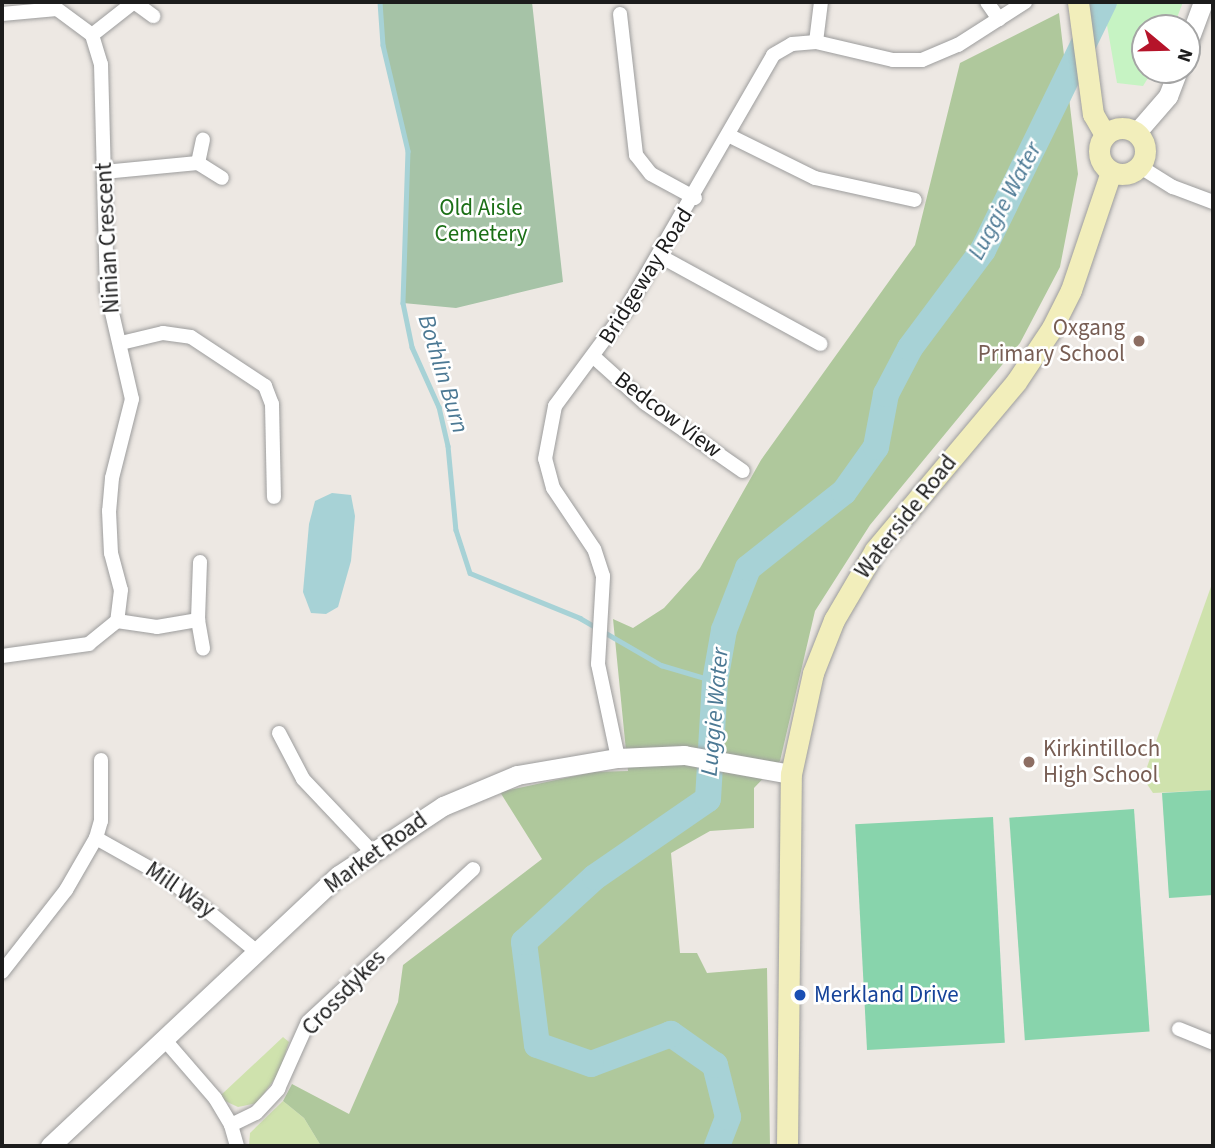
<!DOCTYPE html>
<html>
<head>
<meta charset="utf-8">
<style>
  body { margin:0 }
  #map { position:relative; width:1215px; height:1148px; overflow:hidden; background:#ede8e3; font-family:"Source Sans 3",sans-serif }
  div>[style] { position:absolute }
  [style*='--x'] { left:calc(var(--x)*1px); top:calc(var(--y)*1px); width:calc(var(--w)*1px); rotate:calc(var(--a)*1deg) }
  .grass>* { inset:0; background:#cfe2ad }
  .forest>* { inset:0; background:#afc89c }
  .cemetery>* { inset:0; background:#a6c3a7 }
  .park>* { inset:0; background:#c6f3c3 }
  .pitch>* { inset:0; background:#88d4ac; transform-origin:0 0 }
  .water>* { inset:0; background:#a7d2d6 }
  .stream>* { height:4.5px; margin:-2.25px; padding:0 2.25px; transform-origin:2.25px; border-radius:2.25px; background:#a7d2d6 }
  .river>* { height:26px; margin:-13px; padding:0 13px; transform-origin:13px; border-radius:13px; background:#a7d2d6 }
  .roads { filter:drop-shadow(0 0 2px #9d9d9d) drop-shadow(0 0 2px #9d9d9d) }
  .minor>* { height:14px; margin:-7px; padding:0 7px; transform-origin:7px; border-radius:7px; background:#fff }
  .tertiary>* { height:19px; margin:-9.5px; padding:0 9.5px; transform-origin:9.5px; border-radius:9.5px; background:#fff }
  .secondary>* { height:21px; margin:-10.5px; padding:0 10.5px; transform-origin:10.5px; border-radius:10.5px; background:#f2eebb }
  .secondary>.ring { margin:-10.5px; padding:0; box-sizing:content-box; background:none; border:21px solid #f2eebb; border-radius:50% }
  .dots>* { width:19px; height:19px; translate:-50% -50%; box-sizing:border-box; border:4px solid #fff; border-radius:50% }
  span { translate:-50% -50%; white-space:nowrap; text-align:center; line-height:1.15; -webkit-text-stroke:5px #fff; paint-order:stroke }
  .park-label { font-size:23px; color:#1b6f16 }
  .street-label { font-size:23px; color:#1c1c1c }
  .education-label { font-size:23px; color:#785e54 }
  .right { translate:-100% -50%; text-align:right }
  .left { translate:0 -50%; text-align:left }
  .transit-label { font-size:23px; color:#164399 }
  .water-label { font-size:24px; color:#4c7994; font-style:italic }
  .frame { position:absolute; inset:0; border:4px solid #1c1c1c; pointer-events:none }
  .north { position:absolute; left:1131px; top:14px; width:70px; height:70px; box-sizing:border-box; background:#fff; border:2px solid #a4a4a4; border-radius:50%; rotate:109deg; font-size:19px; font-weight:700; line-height:28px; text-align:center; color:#1c1c1c }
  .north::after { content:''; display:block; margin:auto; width:24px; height:32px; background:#b5142a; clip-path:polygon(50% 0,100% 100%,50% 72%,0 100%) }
</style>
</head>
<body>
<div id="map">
  <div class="grass">
    <i style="clip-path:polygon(1213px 581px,1213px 790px,1153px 793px,1147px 784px,1147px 767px)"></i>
    <i style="clip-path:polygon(283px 1037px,289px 1042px,279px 1073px,257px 1103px,238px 1107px,225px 1101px,221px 1095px)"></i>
    <i style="clip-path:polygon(283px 1101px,304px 1118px,321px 1146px,249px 1146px,250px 1133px)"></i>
  </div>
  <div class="forest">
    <i style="clip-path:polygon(1059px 13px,1078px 174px,1060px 267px,1020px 343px,870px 525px,815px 611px,780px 761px,754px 788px,754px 828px,710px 831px,671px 853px,680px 953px,697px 953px,707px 973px,767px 968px,770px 1146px,321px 1146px,304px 1118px,283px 1101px,292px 1084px,349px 1114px,398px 1002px,403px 965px,542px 859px,500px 792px,593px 772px,628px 771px,613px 619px,633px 628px,664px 608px,700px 568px,761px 460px,915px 245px,960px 63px)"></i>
  </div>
  <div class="cemetery">
    <i style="clip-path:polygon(380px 2px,532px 2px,563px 282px,456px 308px,403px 303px,408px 151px,383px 45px)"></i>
  </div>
  <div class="park">
    <i style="clip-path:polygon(1103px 2px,1183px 2px,1173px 28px,1145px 28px,1145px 70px,1153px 70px,1143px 86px,1117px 83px)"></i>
  </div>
  <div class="pitch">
    <i style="clip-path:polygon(1213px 790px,1213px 895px,1169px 898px,1162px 793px)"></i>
    <i style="left:1134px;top:809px;width:223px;height:125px;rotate:86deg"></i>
    <i style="left:993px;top:817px;width:226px;height:138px;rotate:87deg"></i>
  </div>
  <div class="water">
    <i style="clip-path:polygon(332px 493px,351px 495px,355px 516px,351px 561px,338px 607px,326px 614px,311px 613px,303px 592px,309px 524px,315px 501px)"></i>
  </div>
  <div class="stream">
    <i style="--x:380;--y:2;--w:43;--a:86"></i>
    <i style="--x:383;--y:45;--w:109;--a:76.7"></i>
    <i style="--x:408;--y:151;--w:152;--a:91.9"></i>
    <i style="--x:403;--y:303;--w:45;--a:78.4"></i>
    <i style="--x:412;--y:347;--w:66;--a:65.8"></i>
    <i style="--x:439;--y:407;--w:40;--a:77"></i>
    <i style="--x:448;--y:446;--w:84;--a:84.6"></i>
    <i style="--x:456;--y:530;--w:45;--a:72"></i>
    <i style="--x:470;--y:573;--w:119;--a:22.2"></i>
    <i style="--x:580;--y:618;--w:94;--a:30.1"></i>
    <i style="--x:661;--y:665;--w:56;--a:16.5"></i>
  </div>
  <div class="river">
    <i style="--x:717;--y:1146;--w:31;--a:-69"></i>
    <i style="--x:728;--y:1117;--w:54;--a:-104"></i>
    <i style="--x:715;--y:1065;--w:54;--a:-144.8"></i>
    <i style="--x:671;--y:1034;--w:85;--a:159.4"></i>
    <i style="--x:591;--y:1064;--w:57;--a:-160.6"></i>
    <i style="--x:537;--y:1045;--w:104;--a:-97.2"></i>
    <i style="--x:524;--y:942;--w:96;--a:-42.5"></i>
    <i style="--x:595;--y:877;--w:137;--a:-34.6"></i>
    <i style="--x:708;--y:799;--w:118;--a:-86.6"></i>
    <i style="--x:715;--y:681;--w:52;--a:-80"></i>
    <i style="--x:724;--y:630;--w:66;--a:-68.8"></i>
    <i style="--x:748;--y:568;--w:122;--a:-38.4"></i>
    <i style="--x:844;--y:492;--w:55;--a:-54.6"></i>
    <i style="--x:876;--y:447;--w:54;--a:-79.3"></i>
    <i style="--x:886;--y:394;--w:52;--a:-62.4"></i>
    <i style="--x:910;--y:348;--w:122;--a:-53.3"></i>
    <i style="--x:983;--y:250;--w:276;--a:-64"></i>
  </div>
  <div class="roads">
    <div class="minor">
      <i style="--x:987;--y:2;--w:21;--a:55"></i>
      <i style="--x:2;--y:14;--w:55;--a:-5.2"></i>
      <i style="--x:57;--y:9;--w:44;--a:36.6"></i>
      <i style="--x:92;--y:35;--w:30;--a:73"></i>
      <i style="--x:101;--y:64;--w:227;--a:88.5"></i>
      <i style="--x:107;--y:291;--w:111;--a:77"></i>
      <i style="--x:132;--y:399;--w:81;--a:104.2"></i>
      <i style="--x:112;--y:478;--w:33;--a:95"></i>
      <i style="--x:109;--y:511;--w:42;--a:87.3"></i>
      <i style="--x:111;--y:553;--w:38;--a:75"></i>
      <i style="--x:121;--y:590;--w:31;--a:97"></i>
      <i style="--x:117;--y:621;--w:36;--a:141"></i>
      <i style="--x:89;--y:644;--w:88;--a:172.1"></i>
      <i style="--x:620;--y:14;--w:142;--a:83.5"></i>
      <i style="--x:636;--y:155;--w:24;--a:52"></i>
      <i style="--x:651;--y:174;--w:50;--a:28.6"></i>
      <i style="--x:92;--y:35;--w:53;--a:-38.2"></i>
      <i style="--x:134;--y:2;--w:24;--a:36"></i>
      <i style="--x:816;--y:42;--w:40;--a:-82.9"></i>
      <i style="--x:728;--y:135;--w:97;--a:26.3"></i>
      <i style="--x:815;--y:178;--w:102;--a:12.4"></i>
      <i style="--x:198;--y:163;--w:24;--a:-78"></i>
      <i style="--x:1139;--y:166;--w:40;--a:32"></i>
      <i style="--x:1173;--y:187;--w:43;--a:20.6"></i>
      <i style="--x:104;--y:172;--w:94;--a:-5.5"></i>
      <i style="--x:198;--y:163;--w:28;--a:32"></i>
      <i style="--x:660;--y:256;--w:183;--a:28.7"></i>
      <i style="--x:121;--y:343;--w:43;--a:-13.4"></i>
      <i style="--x:163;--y:333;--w:28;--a:8"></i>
      <i style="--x:191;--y:337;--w:89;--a:33.5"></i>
      <i style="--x:265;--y:386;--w:19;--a:69"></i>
      <i style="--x:272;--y:404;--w:93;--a:88.8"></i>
      <i style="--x:595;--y:358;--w:67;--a:42"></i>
      <i style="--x:645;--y:403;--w:119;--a:34.8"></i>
      <i style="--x:200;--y:562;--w:58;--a:92"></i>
      <i style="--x:198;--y:620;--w:29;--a:80"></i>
      <i style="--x:117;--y:621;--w:40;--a:8.5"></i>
      <i style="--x:157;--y:627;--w:42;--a:-9.7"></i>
      <i style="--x:279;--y:733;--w:52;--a:62.4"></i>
      <i style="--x:303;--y:779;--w:99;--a:46.6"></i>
      <i style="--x:618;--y:758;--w:96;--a:-102"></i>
      <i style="--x:598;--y:664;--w:88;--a:-86.7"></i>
      <i style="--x:603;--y:576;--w:28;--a:-108"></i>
      <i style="--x:594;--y:549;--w:73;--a:-123.9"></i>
      <i style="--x:553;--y:488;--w:30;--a:-105"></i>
      <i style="--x:545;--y:459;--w:54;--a:-79.3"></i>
      <i style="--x:555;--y:406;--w:119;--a:-53.5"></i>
      <i style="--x:626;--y:310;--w:294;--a:-60"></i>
      <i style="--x:773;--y:55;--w:22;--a:-30"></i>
      <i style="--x:792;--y:44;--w:24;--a:-5"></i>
      <i style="--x:816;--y:42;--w:79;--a:13.2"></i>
      <i style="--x:893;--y:60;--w:29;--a:0"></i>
      <i style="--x:922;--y:60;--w:39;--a:-23"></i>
      <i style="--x:958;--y:45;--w:80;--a:-32.7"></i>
      <i style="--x:96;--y:838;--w:84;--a:29.3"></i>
      <i style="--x:169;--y:879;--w:113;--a:39.6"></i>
      <i style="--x:2;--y:972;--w:104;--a:-52"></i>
      <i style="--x:66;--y:890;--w:60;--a:-60"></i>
      <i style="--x:96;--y:838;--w:18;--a:-74"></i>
      <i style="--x:101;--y:821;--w:61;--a:-90"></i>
      <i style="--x:1179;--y:1029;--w:37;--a:22"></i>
      <i style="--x:164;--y:1039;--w:78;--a:49.2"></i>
      <i style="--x:215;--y:1098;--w:31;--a:59"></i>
      <i style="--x:237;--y:1146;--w:22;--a:-106"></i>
      <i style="--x:231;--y:1125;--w:28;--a:-26"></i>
      <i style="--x:256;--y:1113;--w:33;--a:-47"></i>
      <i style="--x:278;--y:1089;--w:73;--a:-65.9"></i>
      <i style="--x:308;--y:1022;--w:225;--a:-42.8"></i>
    </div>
    <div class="tertiary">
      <i style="--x:1187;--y:45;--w:46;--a:-69.6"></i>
      <i style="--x:1136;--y:133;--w:49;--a:-49.1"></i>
      <i style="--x:1168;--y:96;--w:28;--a:-69"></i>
      <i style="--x:50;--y:1146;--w:396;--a:-43.2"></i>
      <i style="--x:339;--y:875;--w:125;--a:-33.6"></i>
      <i style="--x:443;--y:806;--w:80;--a:-22.7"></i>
      <i style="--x:517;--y:775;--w:102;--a:-9.6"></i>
      <i style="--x:618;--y:758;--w:66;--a:-2.6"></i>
      <i style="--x:684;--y:755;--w:109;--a:10.1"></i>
    </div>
    <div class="secondary">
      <i style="--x:1078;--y:2;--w:113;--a:82.4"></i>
      <i style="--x:1093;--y:114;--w:24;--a:60"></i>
      <i class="ring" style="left:1099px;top:128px;width:25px;height:25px"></i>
      <i style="--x:787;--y:1146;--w:372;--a:-89.4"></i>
      <i style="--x:791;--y:774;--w:103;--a:-77.7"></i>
      <i style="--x:813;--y:673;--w:57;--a:-68.4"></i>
      <i style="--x:834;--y:620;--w:81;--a:-59.6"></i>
      <i style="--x:875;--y:550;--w:219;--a:-50"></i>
      <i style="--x:1016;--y:382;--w:65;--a:-56.3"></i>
      <i style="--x:1052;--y:328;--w:42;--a:-63.4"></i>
      <i style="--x:1071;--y:290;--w:125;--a:-71.3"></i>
    </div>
  </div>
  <div class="dots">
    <i style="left:1139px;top:341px;background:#8d6e63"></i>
    <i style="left:1029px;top:762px;background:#8d6e63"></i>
    <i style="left:800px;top:995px;background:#1a4fb4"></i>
  </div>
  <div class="park-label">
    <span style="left:481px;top:221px">Old Aisle<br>Cemetery</span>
  </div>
  <div class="street-label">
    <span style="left:108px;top:238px;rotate:-93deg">Ninian Crescent</span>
    <span style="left:646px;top:276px;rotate:-58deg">Bridgeway Road</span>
    <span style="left:668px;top:415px;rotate:37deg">Bedcow View</span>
    <span style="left:906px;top:517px;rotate:-52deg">Waterside Road</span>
    <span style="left:376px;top:853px;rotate:-36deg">Market Road</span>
    <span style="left:180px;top:890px;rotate:35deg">Mill Way</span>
    <span style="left:344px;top:993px;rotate:-46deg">Crossdykes</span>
  </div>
  <div class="education-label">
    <span class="right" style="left:1125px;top:341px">Oxgang<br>Primary School</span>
    <span class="left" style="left:1043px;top:762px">Kirkintilloch<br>High School</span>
  </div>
  <div class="transit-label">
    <span class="left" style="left:814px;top:995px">Merkland Drive</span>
  </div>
  <div class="water-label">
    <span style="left:1005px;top:201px;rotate:-62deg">Luggie Water</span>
    <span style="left:443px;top:374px;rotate:73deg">Bothlin Burn</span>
    <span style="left:715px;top:712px;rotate:-85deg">Luggie Water</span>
  </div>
  <div class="frame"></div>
  <div class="north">N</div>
</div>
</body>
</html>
